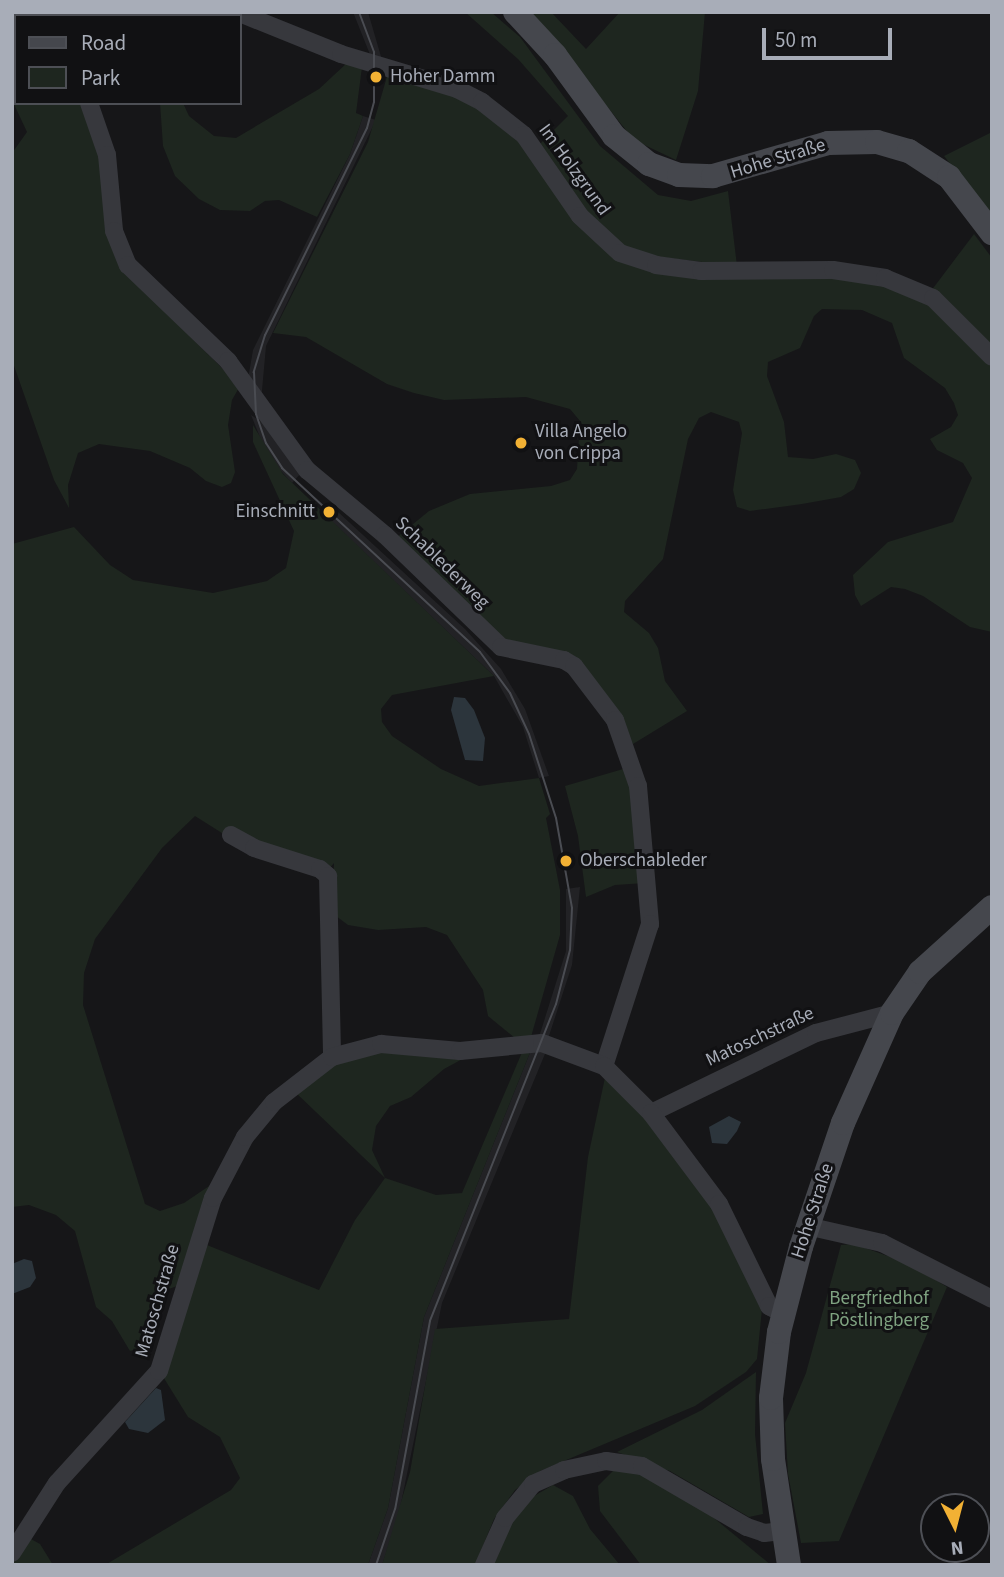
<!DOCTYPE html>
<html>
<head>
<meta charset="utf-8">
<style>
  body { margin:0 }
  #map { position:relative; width:1004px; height:1577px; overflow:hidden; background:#161618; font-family:"Source Sans 3",sans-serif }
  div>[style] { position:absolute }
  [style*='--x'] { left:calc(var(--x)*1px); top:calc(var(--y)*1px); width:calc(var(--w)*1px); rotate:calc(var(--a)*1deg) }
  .built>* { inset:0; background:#222225 }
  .green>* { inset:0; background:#1e261f }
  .water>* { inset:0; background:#2c353c }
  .street>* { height:18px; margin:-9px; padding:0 9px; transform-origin:9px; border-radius:9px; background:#37383d }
  .secondary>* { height:24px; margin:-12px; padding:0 12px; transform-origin:12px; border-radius:12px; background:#45474d }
  .tram>* { height:2px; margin:-1px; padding:0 1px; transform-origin:1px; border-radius:1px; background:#4a4c52 }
  .dots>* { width:19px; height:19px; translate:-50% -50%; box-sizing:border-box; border:4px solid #111113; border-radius:50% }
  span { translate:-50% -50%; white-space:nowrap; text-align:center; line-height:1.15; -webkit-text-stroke:6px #111113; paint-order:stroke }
  .poi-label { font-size:19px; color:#a8adb8 }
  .left { translate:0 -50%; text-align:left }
  .right { translate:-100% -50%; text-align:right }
  .street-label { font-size:19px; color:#a8adb8 }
  .park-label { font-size:19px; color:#7fa381 }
  .frame { position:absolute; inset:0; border:14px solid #a8adb8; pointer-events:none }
  .legend { position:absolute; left:14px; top:14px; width:228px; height:91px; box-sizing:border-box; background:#111113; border:2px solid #4d4f55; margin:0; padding:9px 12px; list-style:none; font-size:21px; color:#a8adb8 }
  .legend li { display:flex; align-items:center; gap:14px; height:35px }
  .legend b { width:35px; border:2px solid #4d4f55 }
  .north { position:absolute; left:920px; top:1493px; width:70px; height:70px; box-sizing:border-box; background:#111113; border:2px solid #4d4f55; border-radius:50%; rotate:174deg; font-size:19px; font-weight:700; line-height:28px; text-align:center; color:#a8adb8 }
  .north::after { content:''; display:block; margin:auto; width:24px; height:32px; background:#f2b134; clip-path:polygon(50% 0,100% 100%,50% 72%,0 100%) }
  .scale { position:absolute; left:762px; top:28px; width:130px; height:32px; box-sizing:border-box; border:4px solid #a8adb8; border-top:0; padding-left:9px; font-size:21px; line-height:24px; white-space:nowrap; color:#a8adb8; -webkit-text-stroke:5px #111113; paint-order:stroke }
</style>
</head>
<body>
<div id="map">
  <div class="built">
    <i style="clip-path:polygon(353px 12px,368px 12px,382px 60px,371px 57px)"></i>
    <i style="clip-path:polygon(363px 116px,376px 120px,266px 346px,261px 401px,248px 379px,253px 350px,350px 154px)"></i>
    <i style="clip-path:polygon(251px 415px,263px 423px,302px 472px,292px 483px,268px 457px)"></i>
    <i style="clip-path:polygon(337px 511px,465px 629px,501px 669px,525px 709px,549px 776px,539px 778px,523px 727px,494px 676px,329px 519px)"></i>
    <i style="clip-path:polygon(580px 887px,572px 965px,548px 1039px,539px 1037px,566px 951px,566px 889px)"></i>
    <i style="clip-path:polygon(547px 1049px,442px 1303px,398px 1518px,382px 1565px,368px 1565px,388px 1508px,424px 1317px,531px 1050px)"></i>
  </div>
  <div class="green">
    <i style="clip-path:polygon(465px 12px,491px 12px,520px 37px,600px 146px,658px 195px,691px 201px,728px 191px,737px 266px,634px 254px,598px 229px,539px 145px,568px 116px,518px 59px)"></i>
    <i style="clip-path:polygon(531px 12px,551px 12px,586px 49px,620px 12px,705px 12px,698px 91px,676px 160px,634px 140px)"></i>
    <i style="clip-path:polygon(348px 62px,362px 67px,356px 113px,363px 116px,350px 154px,317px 217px,279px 200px,265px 201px,250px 211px,220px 210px,199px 199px,175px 176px,163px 146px,160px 103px,183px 103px,189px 116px,214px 136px,236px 138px,319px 89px)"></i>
    <i style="clip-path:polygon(388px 73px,473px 102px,525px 142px,547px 175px,637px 264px,855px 276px,930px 301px,992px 363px,992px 632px,970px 627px,923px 596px,905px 589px,891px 587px,861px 606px,855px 595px,853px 575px,888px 542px,953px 522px,972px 478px,963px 463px,937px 450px,930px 439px,951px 427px,958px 415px,954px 403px,945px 388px,904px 358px,892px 323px,862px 310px,822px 309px,814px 316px,800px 348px,768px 362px,767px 376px,784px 422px,788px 457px,813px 459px,836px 454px,855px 460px,861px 473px,854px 489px,841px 497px,802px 504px,750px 511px,737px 507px,733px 490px,742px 433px,739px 422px,711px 412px,699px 418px,688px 439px,663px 559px,625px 601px,624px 612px,649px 633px,658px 648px,665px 681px,687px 711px,633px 744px,592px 676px,499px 638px,396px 538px,429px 511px,470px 494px,551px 486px,570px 480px,577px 469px,580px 421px,570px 409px,526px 397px,444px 400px,414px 393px,387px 384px,306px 337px,273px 333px,368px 142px)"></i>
    <i style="clip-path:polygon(16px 84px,16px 103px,83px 103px,97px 136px,132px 279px,240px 386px,232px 400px,228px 425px,235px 472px,231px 483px,222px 487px,206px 481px,190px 468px,150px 451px,99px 444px,78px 453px,68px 485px,69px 508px,54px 480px,12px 360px,12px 153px,27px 132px,12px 100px)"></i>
    <i style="clip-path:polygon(992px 132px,992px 216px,944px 156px)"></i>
    <i style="clip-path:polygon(974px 234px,992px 258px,992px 346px,931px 291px)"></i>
    <i style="clip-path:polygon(253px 425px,283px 474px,494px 676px,392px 695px,381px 709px,382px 722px,392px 736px,441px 769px,479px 786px,539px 778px,550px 814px,546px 818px,560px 890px,560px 935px,531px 1037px,515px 1038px,488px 1016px,483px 990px,447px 935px,426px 927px,378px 930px,348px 925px,332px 913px,334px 863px,321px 878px,252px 852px,195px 816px,162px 848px,95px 939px,84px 973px,83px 1005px,145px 1204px,160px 1211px,184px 1203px,215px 1182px,180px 1285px,166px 1290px,155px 1302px,139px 1349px,130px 1351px,112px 1321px,96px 1307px,75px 1231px,56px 1215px,29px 1205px,12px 1207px,12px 544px,74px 527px,110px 565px,133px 580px,213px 593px,267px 581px,286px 568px,294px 531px,253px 442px)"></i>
    <i style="clip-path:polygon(630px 767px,645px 883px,615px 885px,586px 897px,578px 836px,565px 786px)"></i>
    <i style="clip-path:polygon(523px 1050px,531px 1050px,424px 1317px,388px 1508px,368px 1565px,105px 1565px,231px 1490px,240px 1478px,220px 1437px,188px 1417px,162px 1375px,202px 1243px,319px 1290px,355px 1220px,385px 1178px,294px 1091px,343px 1059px,370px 1052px,468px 1056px,444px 1069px,411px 1097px,390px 1106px,376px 1126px,372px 1150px,385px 1178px,436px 1195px,462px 1193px)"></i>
    <i style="clip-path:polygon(606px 1073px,704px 1188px,762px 1309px,757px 1359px,746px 1372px,695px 1406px,540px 1471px,515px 1490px,494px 1519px,475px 1565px,382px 1565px,410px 1472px,435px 1329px,569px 1319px,588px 1157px)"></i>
    <i style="clip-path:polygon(854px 1244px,910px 1264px,947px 1287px,839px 1541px,801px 1543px,788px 1474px,785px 1423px,806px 1373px,841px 1245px)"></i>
    <i style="clip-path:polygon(756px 1372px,755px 1434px,763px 1514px,749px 1517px,670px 1471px,617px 1452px,702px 1410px)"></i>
    <i style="clip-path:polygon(616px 1468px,629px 1468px,703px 1509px,771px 1565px,641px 1565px,600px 1511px,598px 1486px)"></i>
    <i style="clip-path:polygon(553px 1485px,573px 1496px,590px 1529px,620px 1565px,492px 1565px,514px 1518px,529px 1499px)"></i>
    <i style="clip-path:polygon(29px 1538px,40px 1544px,53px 1565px,12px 1565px)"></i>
  </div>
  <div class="water">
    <i style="clip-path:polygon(454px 697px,465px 698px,474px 710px,485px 738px,483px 761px,465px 760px,451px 710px)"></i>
    <i style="clip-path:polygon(729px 1116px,741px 1122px,737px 1131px,727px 1144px,712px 1143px,709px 1127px)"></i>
    <i style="clip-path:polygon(24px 1259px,32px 1261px,36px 1278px,30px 1287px,12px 1294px,12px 1264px)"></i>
    <i style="clip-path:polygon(156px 1388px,161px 1390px,165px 1420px,148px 1433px,129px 1429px,125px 1422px)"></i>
  </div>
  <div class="street">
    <i style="--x:52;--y:12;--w:4;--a:76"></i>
    <i style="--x:237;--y:12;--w:112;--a:22"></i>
    <i style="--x:341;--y:54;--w:121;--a:16.8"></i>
    <i style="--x:457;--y:89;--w:28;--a:27"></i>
    <i style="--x:482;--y:102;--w:53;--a:38.2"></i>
    <i style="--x:524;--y:135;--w:98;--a:55.3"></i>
    <i style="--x:580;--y:216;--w:54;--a:42.8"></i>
    <i style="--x:620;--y:253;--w:38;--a:18"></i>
    <i style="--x:656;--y:265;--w:45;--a:7.6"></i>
    <i style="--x:701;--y:271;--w:132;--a:-0.4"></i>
    <i style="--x:833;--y:270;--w:53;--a:8.7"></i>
    <i style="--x:885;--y:278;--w:52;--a:22.6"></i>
    <i style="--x:933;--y:298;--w:83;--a:45"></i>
    <i style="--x:89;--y:103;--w:55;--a:70.9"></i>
    <i style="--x:107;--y:155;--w:76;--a:84.7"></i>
    <i style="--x:114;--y:231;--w:37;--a:68"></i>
    <i style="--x:128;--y:265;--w:139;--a:43.8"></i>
    <i style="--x:228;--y:361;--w:135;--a:54.1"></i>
    <i style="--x:307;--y:470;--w:102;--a:39.8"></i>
    <i style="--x:385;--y:535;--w:161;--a:44"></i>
    <i style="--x:501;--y:647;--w:64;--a:11.7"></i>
    <i style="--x:564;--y:660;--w:12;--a:31"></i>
    <i style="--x:574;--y:666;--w:68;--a:52.8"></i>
    <i style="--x:615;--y:720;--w:70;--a:70.8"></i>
    <i style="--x:638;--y:786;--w:139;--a:85"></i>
    <i style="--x:650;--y:924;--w:149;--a:107.9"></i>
    <i style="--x:231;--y:835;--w:26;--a:29"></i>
    <i style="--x:254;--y:848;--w:69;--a:17.7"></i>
    <i style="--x:320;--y:869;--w:11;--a:41"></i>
    <i style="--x:328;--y:876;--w:181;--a:88.7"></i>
    <i style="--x:651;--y:1113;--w:183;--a:-25.9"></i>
    <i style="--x:816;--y:1033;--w:79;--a:-14.7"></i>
    <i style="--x:807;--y:1226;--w:77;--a:12.8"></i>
    <i style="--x:882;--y:1243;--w:123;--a:27"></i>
    <i style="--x:12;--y:1553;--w:83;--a:-57.3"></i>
    <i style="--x:57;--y:1483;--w:151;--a:-47.7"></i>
    <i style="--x:159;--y:1371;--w:181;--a:-72.7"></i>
    <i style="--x:213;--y:1198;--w:69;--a:-62.3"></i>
    <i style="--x:245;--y:1137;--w:45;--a:-50.4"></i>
    <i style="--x:274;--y:1102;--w:73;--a:-37.8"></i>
    <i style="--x:332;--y:1057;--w:51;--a:-14.9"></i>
    <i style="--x:381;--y:1044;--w:79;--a:5.1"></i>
    <i style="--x:460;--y:1051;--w:82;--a:-5.6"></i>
    <i style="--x:542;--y:1043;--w:66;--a:20.4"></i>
    <i style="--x:604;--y:1066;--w:66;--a:45"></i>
    <i style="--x:651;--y:1113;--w:114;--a:53.2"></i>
    <i style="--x:719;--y:1204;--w:114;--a:63.9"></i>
    <i style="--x:769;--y:1306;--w:16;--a:30"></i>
    <i style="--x:484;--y:1565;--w:51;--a:-65.9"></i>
    <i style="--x:505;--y:1518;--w:44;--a:-50.5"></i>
    <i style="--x:533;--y:1484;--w:34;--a:-24"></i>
    <i style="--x:564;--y:1470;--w:43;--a:-12.1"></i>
    <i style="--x:606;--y:1461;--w:36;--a:8"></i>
    <i style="--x:642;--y:1466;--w:121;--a:30.2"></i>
    <i style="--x:747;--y:1527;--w:18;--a:19"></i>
    <i style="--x:764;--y:1533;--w:18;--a:-6"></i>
  </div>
  <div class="secondary">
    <i style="--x:515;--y:12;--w:59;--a:47.1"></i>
    <i style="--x:555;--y:55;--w:100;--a:53.9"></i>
    <i style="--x:614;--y:136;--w:45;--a:38.7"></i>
    <i style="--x:649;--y:164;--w:32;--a:20"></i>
    <i style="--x:679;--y:175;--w:34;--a:2"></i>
    <i style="--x:713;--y:176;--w:120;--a:-16"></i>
    <i style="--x:828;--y:143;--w:49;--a:-1.2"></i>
    <i style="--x:877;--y:142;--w:33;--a:16"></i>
    <i style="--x:909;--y:151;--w:48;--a:33"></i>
    <i style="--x:949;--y:177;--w:71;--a:52.5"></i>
    <i style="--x:789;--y:1565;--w:107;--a:-98.6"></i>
    <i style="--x:773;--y:1459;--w:61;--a:-91.9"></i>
    <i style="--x:771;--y:1398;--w:66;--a:-83.1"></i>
    <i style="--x:779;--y:1332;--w:88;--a:-75.5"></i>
    <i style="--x:801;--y:1247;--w:131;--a:-71.3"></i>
    <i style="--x:843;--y:1123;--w:120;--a:-66"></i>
    <i style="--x:892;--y:1013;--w:50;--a:-55.7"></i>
    <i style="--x:920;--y:972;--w:97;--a:-42.1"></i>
  </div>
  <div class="tram">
    <i style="--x:359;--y:12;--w:43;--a:69.4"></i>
    <i style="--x:374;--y:52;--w:50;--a:90"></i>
    <i style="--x:374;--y:102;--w:27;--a:105"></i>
    <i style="--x:367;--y:128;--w:231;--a:116.2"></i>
    <i style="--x:265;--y:335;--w:39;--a:107"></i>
    <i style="--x:254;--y:372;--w:42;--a:87.3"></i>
    <i style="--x:256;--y:414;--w:31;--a:71"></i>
    <i style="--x:266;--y:443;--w:30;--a:57"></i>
    <i style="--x:282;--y:468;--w:270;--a:42.9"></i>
    <i style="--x:480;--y:652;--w:51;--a:53.8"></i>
    <i style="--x:510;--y:693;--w:45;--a:65.1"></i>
    <i style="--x:529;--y:734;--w:88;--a:72.2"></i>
    <i style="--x:556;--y:818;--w:91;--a:79.9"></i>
    <i style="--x:572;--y:908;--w:42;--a:92.7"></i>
    <i style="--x:570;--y:950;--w:56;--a:104.5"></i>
    <i style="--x:556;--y:1004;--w:341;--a:111.7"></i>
    <i style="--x:430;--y:1321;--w:191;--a:100.5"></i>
    <i style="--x:395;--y:1509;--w:59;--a:108.7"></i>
  </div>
  <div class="dots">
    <i style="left:376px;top:77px;background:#f2b134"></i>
    <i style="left:521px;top:443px;background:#f2b134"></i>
    <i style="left:329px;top:512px;background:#f2b134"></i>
    <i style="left:566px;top:861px;background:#f2b134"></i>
  </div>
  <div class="poi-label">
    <span class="left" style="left:390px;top:77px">Hoher Damm</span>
    <span class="left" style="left:535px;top:443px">Villa Angelo<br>von Crippa</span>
    <span class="right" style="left:315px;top:512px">Einschnitt</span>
    <span class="left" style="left:580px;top:861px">Oberschableder</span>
  </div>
  <div class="street-label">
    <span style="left:778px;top:159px;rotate:-17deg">Hohe Straße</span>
    <span style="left:574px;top:170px;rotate:54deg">Im Holzgrund</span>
    <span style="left:442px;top:563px;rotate:44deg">Schablederweg</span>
    <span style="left:760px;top:1037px;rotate:-25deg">Matoschstraße</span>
    <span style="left:813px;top:1211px;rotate:-72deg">Hohe Straße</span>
    <span style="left:158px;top:1301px;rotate:-74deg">Matoschstraße</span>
  </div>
  <div class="park-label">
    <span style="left:879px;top:1310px">Bergfriedhof<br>Pöstlingberg</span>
  </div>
  <div class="frame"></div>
  <ul class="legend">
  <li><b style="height:9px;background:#45474d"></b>Road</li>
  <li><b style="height:19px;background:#1e261f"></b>Park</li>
  </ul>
  <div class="north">N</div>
  <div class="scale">50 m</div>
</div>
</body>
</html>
